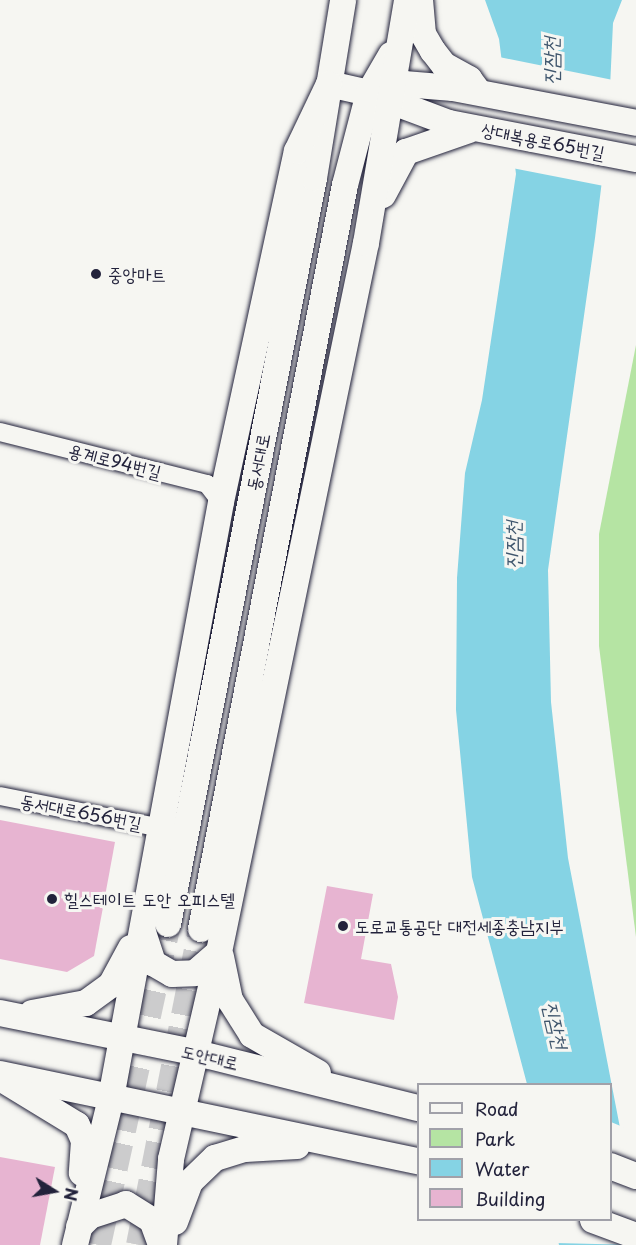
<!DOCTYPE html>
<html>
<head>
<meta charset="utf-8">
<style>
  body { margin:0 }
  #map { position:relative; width:636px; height:1245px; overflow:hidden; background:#f6f6f2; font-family:"Playpen Sans","Poor Story",sans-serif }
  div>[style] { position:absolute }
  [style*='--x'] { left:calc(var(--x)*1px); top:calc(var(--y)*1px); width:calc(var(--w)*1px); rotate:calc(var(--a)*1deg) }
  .green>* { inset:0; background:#b5e4a3 }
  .water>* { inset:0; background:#85d3e4 }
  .pier>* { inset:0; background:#f6f6f2 }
  .building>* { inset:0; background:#e7b4d1 }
  .secondary-tunnel>* { height:26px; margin-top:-13px; transform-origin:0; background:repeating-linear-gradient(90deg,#cccccd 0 26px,transparent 0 39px) }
  .roads { filter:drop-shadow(0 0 2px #22223b) drop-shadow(0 0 2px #22223b) }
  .street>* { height:18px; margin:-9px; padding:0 9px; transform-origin:9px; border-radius:9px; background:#f6f6f2 }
  .secondary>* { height:26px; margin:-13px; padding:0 13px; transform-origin:13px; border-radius:13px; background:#f6f6f2 }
  .dots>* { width:16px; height:16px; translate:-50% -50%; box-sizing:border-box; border:3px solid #f6f6f2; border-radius:50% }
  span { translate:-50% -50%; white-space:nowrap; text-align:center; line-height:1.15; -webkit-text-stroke:6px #f6f6f2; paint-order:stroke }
  .street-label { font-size:18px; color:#22223b }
  .poi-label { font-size:18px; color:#22223b }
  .left { translate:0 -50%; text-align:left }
  .water-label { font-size:20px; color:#40576e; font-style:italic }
  .legend { position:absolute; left:417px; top:1083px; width:195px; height:138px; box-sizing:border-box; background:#f6f6f2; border:2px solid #a1a1a9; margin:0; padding:8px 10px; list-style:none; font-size:18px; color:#22223b }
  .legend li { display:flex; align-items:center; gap:12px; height:30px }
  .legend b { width:30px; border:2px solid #a1a1a9 }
  .north { position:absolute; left:24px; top:1161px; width:60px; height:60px; -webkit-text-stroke:4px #f6f6f2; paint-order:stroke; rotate:101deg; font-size:16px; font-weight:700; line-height:24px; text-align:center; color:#22223b }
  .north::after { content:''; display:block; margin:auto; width:21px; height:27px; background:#22223b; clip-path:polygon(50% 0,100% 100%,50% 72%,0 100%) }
</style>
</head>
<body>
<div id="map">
  <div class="green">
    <i style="clip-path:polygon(636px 345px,636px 937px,599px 646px,599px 534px)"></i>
  </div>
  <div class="water">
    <i style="clip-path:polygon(485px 0,622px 0,613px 23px,608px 131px,595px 238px,548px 570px,551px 702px,568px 858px,621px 1133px,636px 1245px,559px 1245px,554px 1220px,610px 1220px,610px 1084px,527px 1084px,472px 877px,456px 710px,457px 578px,465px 473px,482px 400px,516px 174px,499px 39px)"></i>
  </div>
  <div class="pier">
    <i style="clip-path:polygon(499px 57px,613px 80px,604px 186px,512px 168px)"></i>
    <i style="clip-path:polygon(611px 1122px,623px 1127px,636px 1190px,636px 1245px,556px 1243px,551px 1220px,610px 1220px)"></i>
  </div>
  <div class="building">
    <i style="clip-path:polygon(0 820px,115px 842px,94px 956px,67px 972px,0 959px)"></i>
    <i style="clip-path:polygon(327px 886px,373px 894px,361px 959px,391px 964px,398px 997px,394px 1020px,304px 1003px)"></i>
    <i style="clip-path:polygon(0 1157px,55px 1167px,40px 1245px,0 1245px)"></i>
  </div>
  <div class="secondary-tunnel">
    <i style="--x:98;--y:1245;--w:329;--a:-77.7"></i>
    <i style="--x:139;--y:1245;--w:322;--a:-78.9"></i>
  </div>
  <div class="roads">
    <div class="street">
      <i style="--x:0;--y:432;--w:213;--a:14.1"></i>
      <i style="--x:207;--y:484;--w:23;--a:52"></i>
      <i style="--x:0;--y:796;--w:164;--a:11.2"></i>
    </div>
    <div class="secondary">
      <i style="--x:420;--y:0;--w:34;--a:85"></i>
      <i style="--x:423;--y:34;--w:20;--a:60"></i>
      <i style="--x:433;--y:51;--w:18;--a:52"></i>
      <i style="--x:444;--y:65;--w:29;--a:29"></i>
      <i style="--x:469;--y:79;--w:15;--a:53"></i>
      <i style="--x:329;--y:84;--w:41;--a:12.7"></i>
      <i style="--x:369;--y:93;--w:85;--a:20.6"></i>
      <i style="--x:449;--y:123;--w:190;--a:10.9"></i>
      <i style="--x:375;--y:91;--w:30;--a:-14"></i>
      <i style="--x:404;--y:84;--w:49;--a:4.7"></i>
      <i style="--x:453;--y:88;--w:186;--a:10.8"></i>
      <i style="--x:383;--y:195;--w:49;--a:-61.9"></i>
      <i style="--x:406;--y:152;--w:67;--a:-19.2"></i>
      <i style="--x:168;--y:924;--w:760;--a:-78.93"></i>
      <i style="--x:314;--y:178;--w:180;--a:-80.7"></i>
      <i style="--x:201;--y:929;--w:758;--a:-79.05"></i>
      <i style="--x:345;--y:185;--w:95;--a:-75.4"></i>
      <i style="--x:369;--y:93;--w:44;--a:-59.9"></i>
      <i style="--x:143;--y:932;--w:33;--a:72"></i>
      <i style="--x:153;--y:963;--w:22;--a:30"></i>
      <i style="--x:172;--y:974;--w:23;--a:-2"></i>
      <i style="--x:195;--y:973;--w:32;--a:-41"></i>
      <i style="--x:221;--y:957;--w:44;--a:78.2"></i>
      <i style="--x:230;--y:1000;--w:41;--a:57.8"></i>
      <i style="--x:252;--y:1035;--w:76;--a:29.9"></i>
      <i style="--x:0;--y:1013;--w:197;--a:11.4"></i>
      <i style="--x:193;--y:1052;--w:232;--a:14"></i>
      <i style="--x:32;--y:1013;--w:55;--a:-10.5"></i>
      <i style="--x:86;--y:1003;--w:31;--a:-36"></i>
      <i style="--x:111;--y:985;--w:42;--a:-61.6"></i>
      <i style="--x:0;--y:1074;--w:427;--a:11.8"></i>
      <i style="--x:5;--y:1081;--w:84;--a:31.4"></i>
      <i style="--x:77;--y:1125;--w:17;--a:66"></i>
      <i style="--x:84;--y:1141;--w:32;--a:94"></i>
      <i style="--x:610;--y:1166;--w:28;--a:21"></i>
      <i style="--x:593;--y:1220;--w:46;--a:20.4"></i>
      <i style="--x:175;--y:1222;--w:43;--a:-69.4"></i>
      <i style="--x:190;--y:1182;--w:35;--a:-44"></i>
      <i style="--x:215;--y:1158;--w:31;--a:-17"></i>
      <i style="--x:245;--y:1149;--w:52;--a:-3.3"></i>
      <i style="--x:79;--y:1227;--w:16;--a:-45"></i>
      <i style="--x:90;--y:1216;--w:38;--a:-18"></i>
      <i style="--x:126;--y:1204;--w:31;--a:32"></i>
      <i style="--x:152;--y:1220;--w:27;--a:70"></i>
      <i style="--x:75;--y:1245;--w:151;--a:-76.2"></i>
      <i style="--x:111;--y:1098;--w:606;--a:-79.54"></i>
      <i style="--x:221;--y:502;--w:359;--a:-77.8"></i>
      <i style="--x:297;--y:151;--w:74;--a:-64.5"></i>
      <i style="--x:164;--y:1245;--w:86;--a:-85.3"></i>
      <i style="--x:171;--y:1159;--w:212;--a:-76.9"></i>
      <i style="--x:219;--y:952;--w:724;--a:-78.29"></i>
      <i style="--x:366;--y:243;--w:246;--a:-80.4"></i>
    </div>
  </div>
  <div class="dots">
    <i style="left:96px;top:274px;background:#22223b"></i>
    <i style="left:52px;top:899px;background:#22223b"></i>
    <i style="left:343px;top:926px;background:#22223b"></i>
  </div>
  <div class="street-label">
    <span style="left:543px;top:141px;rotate:11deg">상대복용로65번길</span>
    <span style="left:115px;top:461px;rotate:14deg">용계로94번길</span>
    <span style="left:258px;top:462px;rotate:-79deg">동서대로</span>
    <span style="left:81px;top:812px;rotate:11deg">동서대로656번길</span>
    <span style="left:210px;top:1057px;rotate:13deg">도안대로</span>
  </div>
  <div class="poi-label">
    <span class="left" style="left:108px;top:274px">중앙마트</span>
    <span class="left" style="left:64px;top:899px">힐스테이트 도안 오피스텔</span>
    <span class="left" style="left:355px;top:926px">도로교통공단 대전세종충남지부</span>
  </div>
  <div class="water-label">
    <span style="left:550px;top:61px;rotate:-90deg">진잠천</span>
    <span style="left:512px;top:545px;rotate:-90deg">진잠천</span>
    <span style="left:556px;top:1025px;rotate:77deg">진잠천</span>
  </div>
  <ul class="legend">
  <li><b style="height:8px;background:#f6f6f2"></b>Road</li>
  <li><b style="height:16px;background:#b5e4a3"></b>Park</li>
  <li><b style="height:16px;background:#85d3e4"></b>Water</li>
  <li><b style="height:16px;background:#e7b4d1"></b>Building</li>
  </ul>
  <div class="north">N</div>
</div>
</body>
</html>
